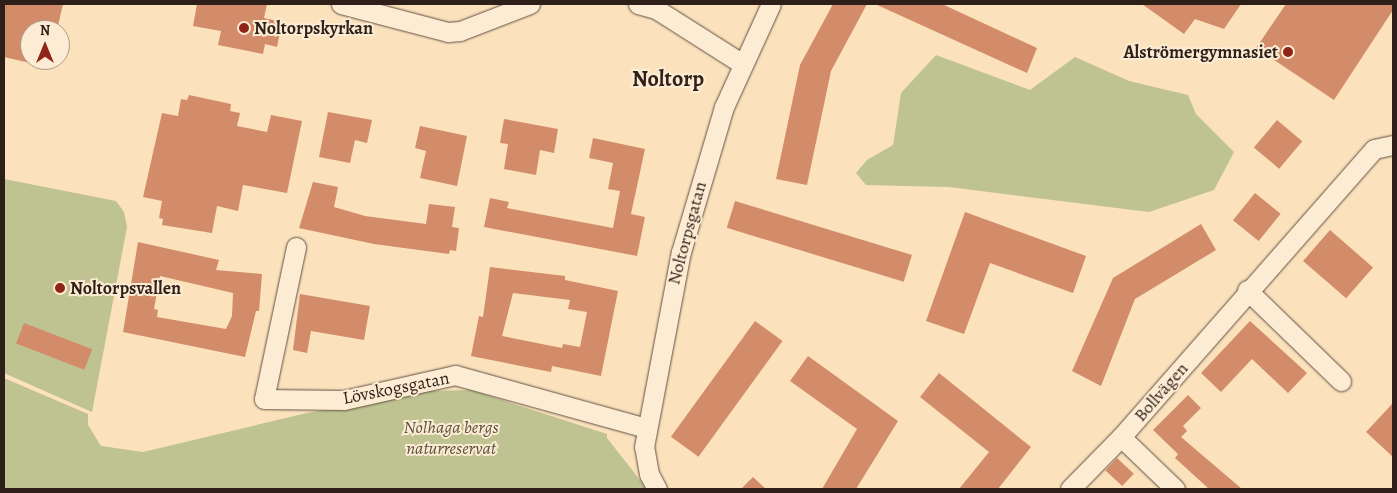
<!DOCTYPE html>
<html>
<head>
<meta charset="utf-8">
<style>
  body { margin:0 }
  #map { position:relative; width:1397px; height:493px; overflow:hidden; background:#fbe1bc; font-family:Alegreya,serif }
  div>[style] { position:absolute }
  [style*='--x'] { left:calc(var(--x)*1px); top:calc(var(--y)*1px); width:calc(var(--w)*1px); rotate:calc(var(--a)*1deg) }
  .green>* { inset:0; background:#bec391 }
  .building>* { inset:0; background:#d38c6a; transform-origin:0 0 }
  .roads { filter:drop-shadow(0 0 1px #625042) drop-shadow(0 0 1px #625042) }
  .minor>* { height:19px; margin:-9.5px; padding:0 9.5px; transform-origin:9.5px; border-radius:9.5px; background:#fcecd3 }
  .dots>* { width:14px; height:14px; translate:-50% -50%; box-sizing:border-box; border:2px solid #fcecd3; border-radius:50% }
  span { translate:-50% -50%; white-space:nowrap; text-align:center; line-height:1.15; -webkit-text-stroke:4px #fcecd3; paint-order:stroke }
  .poi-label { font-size:18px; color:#2f1f19; font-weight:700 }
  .left { translate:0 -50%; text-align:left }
  .right { translate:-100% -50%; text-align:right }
  .street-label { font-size:18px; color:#2f1f19 }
  .park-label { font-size:18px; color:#5a503d; font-style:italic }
  .district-label { font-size:22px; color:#2f1f19; font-weight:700 }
  .frame { position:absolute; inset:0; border:5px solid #2f1f19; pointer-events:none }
  .north { position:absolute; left:20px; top:20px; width:50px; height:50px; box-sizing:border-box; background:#fcecd3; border:1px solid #aa9a89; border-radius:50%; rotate:0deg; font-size:14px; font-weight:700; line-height:20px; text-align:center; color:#2f1f19 }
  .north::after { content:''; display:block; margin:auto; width:18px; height:22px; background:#8f2418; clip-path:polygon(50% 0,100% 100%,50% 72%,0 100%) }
</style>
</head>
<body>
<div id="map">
  <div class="green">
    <i style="clip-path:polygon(936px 55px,1030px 90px,1075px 57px,1129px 81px,1188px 95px,1196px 114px,1234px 152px,1214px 190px,1149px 212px,949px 187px,866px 185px,856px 173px,867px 160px,893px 145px,901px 93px)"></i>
    <i style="clip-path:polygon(4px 179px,116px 201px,124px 212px,127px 227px,92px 412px,4px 373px)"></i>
    <i style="clip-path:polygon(4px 378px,88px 414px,88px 425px,101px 446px,143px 452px,307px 413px,427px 391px,471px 390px,607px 434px,607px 438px,647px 489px,4px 489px)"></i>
  </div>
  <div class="building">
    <i style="clip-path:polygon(4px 4px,63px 4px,57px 30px,30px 30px,30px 63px,4px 57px)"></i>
    <i style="clip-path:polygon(197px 4px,267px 4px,264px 18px,282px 22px,277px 47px,265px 44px,263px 54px,218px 45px,221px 31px,193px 26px)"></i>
    <i style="clip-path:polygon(833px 4px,867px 4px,831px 71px,807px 185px,776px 179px,800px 65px)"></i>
    <i style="clip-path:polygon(875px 4px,942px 4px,1037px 48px,1027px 73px)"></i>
    <i style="clip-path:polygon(1142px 4px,1241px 4px,1224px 29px,1195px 19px,1184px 34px)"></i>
    <i style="clip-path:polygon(1286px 4px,1393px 4px,1393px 10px,1334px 100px,1256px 48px)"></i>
    <i style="clip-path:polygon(189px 95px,231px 104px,230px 111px,240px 113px,237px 126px,267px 132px,271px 115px,302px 121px,287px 193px,243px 185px,238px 211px,217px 206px,212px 233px,162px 225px,163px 219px,159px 218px,162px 201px,143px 197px,162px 113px,178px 116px,181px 99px,187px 100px)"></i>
    <i style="clip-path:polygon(328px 112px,372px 120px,367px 143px,355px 140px,350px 163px,319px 157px)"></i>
    <i style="clip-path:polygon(504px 119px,558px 129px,554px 153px,540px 150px,536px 175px,504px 169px,508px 144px,500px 143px)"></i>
    <i style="left:1277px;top:120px;width:33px;height:36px;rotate:40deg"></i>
    <i style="clip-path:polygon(420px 126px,467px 136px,457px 186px,420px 178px,426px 151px,415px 148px)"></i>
    <i style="clip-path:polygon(593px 138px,645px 149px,631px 214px,645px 217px,637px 256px,484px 227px,490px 198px,509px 202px,507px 208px,613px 228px,620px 191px,608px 189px,613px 163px,589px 158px)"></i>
    <i style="clip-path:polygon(313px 182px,338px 187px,334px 207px,365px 216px,426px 224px,429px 204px,455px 207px,452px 227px,459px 228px,456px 251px,450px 250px,449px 254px,374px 244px,299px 228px)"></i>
    <i style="left:1255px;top:193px;width:33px;height:35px;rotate:39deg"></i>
    <i style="left:735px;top:201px;width:185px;height:28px;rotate:17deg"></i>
    <i style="clip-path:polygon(965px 212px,1086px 256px,1073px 293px,990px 263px,964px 334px,926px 321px)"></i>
    <i style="clip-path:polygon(1201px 224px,1216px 250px,1135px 299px,1101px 386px,1072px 371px,1113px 278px)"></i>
    <i style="left:1330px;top:230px;width:57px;height:41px;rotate:41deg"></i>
    <i style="clip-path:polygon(evenodd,138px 242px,219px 260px,216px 270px,262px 274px,259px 311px,256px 311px,245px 357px,123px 332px,138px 242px,160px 276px,233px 293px,232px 316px,226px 329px,157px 317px,158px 310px,154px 309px,160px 276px)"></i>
    <i style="clip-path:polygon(evenodd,490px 267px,565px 276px,565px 280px,618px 291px,601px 376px,552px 366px,551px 372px,471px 356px,479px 316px,483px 317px,490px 267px,513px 293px,570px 300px,568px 309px,587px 312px,580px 347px,563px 344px,562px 348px,502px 336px,513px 293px)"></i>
    <i style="clip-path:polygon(300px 294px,370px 306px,364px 340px,311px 331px,307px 353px,293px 350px)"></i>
    <i style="left:755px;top:321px;width:34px;height:143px;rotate:36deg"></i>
    <i style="clip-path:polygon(1250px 321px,1307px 373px,1288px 393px,1252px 359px,1221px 392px,1201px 373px)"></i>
    <i style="left:24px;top:323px;width:73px;height:22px;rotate:21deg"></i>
    <i style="clip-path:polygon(808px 356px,898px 421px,856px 489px,822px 489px,857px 429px,790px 381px)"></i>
    <i style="clip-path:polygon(939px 373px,1031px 447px,998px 489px,959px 489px,989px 452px,920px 397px)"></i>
    <i style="clip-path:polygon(1188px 395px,1201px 408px,1183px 426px,1187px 431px,1181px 437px,1242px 489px,1209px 489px,1175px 458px,1178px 454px,1153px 430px)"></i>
    <i style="clip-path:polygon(1393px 403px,1393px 457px,1366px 432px)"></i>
    <i style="left:1117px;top:458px;width:23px;height:17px;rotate:43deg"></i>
    <i style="clip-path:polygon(753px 477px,766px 489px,741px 489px)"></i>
  </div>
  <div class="roads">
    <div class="minor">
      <i style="--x:341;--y:4;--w:111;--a:14.7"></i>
      <i style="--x:448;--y:32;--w:12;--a:-5"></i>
      <i style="--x:460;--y:31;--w:75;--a:-21.1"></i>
      <i style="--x:638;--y:4;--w:19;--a:16"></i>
      <i style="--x:656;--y:9;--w:101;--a:32.4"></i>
      <i style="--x:296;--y:247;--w:155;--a:101.9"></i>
      <i style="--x:264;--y:399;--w:80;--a:0.7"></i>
      <i style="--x:344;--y:400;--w:114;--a:-12.7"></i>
      <i style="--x:455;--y:375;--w:198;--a:15.5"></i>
      <i style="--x:1247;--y:290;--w:131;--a:44.1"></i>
      <i style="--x:1121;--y:437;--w:75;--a:43.9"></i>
      <i style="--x:657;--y:489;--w:17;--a:-118"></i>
      <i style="--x:649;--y:474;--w:27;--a:-100"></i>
      <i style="--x:644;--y:447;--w:198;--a:-79.3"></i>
      <i style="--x:681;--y:252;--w:151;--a:-73.5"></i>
      <i style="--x:724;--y:107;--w:113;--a:-65.5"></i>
      <i style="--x:1070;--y:489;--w:73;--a:-45.6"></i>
      <i style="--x:1121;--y:437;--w:383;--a:-48.7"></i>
      <i style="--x:1374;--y:149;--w:19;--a:-12"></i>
    </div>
  </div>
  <div class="dots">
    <i style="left:244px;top:28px;background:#8f2418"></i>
    <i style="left:1288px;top:52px;background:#8f2418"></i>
    <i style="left:60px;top:288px;background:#8f2418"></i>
  </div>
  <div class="poi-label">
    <span class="left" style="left:254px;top:28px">Noltorpskyrkan</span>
    <span class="right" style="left:1278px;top:52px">Alströmergymnasiet</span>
    <span class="left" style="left:70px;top:288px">Noltorpsvallen</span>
  </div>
  <div class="street-label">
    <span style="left:687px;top:233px;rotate:-75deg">Noltorpsgatan</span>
    <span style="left:396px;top:388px;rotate:-11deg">Lövskogsgatan</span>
    <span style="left:1161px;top:392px;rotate:-49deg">Bollvägen</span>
  </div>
  <div class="park-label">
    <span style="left:451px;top:438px">Nolhaga bergs<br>naturreservat</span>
  </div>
  <div class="district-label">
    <span style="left:668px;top:80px">Noltorp</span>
  </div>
  <div class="frame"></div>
  <div class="north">N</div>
</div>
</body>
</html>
